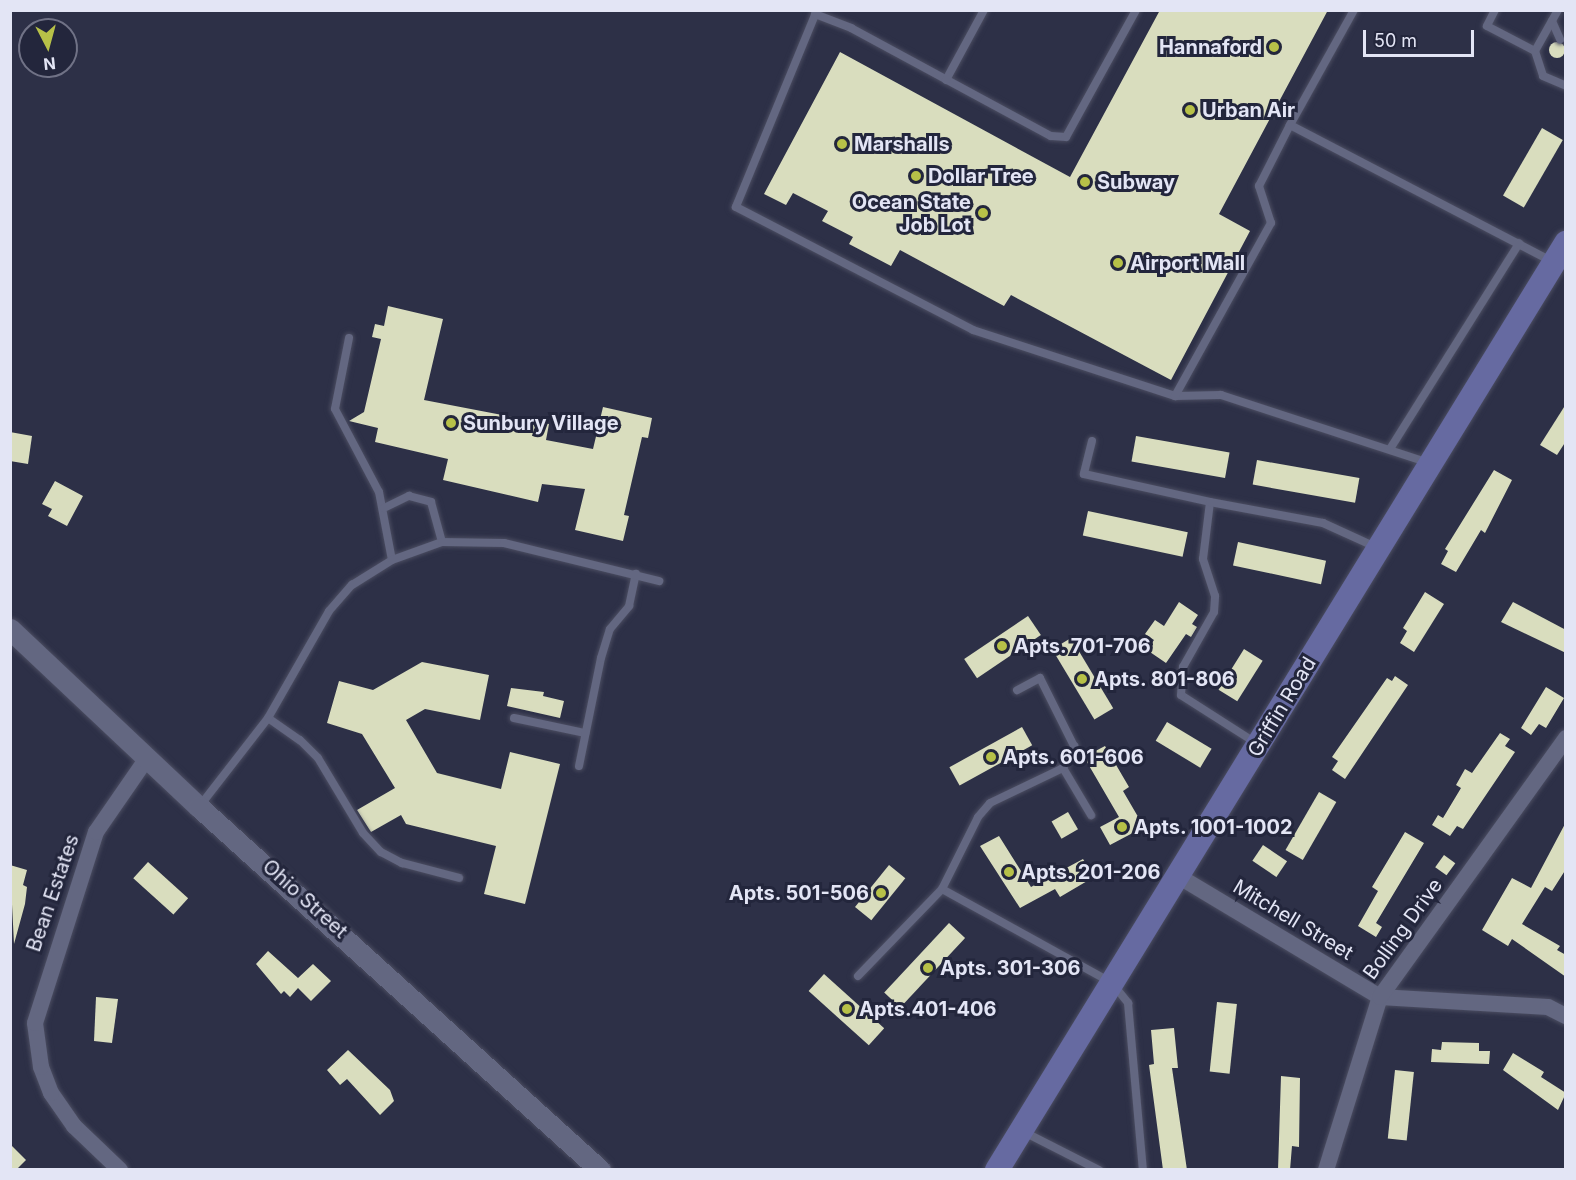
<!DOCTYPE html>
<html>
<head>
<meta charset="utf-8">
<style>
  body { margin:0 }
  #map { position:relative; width:1576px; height:1180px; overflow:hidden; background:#2d3047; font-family:Inter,sans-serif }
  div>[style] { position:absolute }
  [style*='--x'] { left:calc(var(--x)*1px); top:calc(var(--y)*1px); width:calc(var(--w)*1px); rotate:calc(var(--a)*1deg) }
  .building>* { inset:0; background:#d9ddbe; transform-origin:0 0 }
  .round { border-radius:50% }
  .roads { filter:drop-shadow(0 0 2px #4b4d61) drop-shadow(0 0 2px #4b4d61) }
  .service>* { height:8px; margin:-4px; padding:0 4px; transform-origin:4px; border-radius:4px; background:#636781 }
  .minor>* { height:16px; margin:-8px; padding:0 8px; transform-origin:8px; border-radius:8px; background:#636781 }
  .tertiary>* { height:21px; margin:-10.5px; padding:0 10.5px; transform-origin:10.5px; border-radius:10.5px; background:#636781 }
  .secondary>* { height:24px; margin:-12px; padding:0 12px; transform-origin:12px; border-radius:12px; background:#666aa1 }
  .dots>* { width:16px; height:16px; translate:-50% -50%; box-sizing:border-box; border:3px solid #23263c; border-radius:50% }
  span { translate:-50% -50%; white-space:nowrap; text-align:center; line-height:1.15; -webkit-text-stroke:6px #23263c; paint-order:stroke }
  .poi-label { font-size:20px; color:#e3e5f5; font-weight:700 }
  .right { translate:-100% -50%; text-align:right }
  .left { translate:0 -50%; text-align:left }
  .street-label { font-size:20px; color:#e3e5f5 }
  .frame { position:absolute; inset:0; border:12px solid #e3e5f5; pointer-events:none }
  .north { position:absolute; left:18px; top:18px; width:60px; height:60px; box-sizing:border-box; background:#23263c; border:2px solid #707286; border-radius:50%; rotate:174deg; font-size:16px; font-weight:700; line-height:24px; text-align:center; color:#e3e5f5 }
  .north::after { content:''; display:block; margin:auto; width:21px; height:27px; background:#b7c148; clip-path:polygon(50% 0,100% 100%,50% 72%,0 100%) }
  .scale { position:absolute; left:1363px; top:30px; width:111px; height:27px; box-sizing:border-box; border:3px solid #e3e5f5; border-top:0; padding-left:8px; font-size:18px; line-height:21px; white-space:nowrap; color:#e3e5f5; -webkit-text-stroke:4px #23263c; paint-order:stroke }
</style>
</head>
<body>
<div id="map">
  <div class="building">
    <i style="clip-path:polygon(1160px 10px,1328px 10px,1219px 214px,1250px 231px,1171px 380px,1011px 295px,1004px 306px,900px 250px,891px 266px,849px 244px,853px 237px,822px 221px,828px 211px,793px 193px,786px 205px,764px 194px,840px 52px,1070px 177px)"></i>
    <i class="round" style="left:1549px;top:42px;width:16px;height:16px"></i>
    <i style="left:1542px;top:128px;width:24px;height:78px;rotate:30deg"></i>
    <i style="clip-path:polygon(388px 306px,443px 319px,424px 400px,549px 424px,546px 440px,593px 449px,603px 407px,652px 418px,648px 438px,642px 437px,624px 515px,629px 516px,623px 541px,575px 530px,585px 489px,542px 484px,538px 502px,443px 480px,448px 459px,375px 442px,378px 428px,349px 421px,364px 412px,381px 339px,372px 337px,375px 324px,384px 326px)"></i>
    <i style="clip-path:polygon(1566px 404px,1566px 441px,1557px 455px,1540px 445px)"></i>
    <i style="clip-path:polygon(10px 432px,32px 436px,28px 464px,10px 461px)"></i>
    <i style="left:1136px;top:436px;width:95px;height:26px;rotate:10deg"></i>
    <i style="left:1257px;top:460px;width:104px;height:25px;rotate:10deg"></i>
    <i style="clip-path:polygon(1494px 470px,1512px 480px,1485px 533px,1481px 530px,1456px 572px,1441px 564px,1448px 551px,1445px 549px)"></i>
    <i style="clip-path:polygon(55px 481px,83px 496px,67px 526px,48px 516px,52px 509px,42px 504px)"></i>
    <i style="left:1088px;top:511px;width:102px;height:25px;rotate:12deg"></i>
    <i style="left:1238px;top:542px;width:90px;height:24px;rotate:12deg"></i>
    <i style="clip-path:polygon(1425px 592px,1444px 604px,1414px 652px,1400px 643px,1407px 631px,1403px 628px)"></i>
    <i style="clip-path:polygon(1179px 602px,1198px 615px,1192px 624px,1197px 627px,1191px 637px,1186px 634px,1166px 663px,1147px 650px,1154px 640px,1145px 634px,1155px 620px,1164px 626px)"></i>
    <i style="clip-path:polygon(1513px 602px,1566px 630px,1566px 653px,1501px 622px)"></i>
    <i style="left:1028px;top:616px;width:23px;height:77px;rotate:56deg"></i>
    <i style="left:1071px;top:638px;width:82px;height:22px;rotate:59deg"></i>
    <i style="left:1244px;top:649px;width:22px;height:48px;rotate:32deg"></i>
    <i style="clip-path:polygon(422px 662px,489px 675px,480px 720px,425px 709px,406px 720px,437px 773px,501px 789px,510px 752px,560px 764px,525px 904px,484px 894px,496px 846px,406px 824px,401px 815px,371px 832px,357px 810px,395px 788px,362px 734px,327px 723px,339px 681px,373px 690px)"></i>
    <i style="clip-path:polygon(1395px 676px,1408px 685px,1345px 779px,1332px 770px,1338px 761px,1332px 757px,1387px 678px,1392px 681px)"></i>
    <i style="clip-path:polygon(1546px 687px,1564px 698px,1546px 728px,1539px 724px,1531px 735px,1521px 728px)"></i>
    <i style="clip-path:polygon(511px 688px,544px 692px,543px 696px,564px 701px,560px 718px,507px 706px)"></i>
    <i style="left:1167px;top:722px;width:52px;height:22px;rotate:31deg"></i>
    <i style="left:1022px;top:727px;width:21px;height:83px;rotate:61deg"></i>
    <i style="clip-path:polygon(1500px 733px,1510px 739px,1505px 746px,1515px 752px,1463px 829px,1457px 826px,1450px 836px,1432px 825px,1438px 815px,1443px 818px,1461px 788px,1456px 785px,1465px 769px,1472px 773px)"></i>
    <i style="clip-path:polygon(1105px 746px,1129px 787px,1123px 791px,1144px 827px,1110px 845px,1100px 827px,1119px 817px,1084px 757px)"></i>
    <i style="left:1319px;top:792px;width:20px;height:67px;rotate:30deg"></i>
    <i style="left:1068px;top:812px;width:20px;height:19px;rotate:60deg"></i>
    <i style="clip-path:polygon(1566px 822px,1566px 869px,1552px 891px,1545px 887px,1522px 924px,1560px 946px,1557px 950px,1566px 955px,1566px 977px,1512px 939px,1508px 946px,1482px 930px,1512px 878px,1531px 888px)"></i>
    <i style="clip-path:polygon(1405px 832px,1424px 843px,1376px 923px,1382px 927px,1376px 937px,1358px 926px,1378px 891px,1372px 887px)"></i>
    <i style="clip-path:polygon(999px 836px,1031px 887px,1083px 859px,1094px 877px,1060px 897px,1055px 889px,1020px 908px,980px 846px)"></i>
    <i style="left:1263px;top:845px;width:29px;height:19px;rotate:34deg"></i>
    <i style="left:1444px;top:855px;width:14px;height:15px;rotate:36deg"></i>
    <i style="left:148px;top:862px;width:54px;height:22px;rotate:42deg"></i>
    <i style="clip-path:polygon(10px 865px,27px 870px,23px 885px,27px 887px,25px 904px,14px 944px)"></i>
    <i style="left:889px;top:865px;width:21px;height:54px;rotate:39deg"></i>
    <i style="left:949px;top:923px;width:22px;height:95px;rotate:43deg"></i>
    <i style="clip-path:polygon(268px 951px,298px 978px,313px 964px,331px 981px,311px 1001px,298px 988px,290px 997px,284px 991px,281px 994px,256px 964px)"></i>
    <i style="left:824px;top:974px;width:81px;height:23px;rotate:42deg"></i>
    <i style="clip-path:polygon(96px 997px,118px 999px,112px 1043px,94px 1041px)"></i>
    <i style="left:1217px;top:1002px;width:20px;height:70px;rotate:6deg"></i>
    <i style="clip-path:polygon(1174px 1028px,1178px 1068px,1172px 1068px,1187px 1170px,1163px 1170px,1149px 1065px,1154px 1064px,1151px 1030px)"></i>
    <i style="clip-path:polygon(1442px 1042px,1479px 1043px,1479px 1051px,1490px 1051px,1489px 1064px,1431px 1062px,1432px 1049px,1441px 1050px)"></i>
    <i style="clip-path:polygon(348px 1050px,390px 1090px,394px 1101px,380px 1115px,347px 1079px,340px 1085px,327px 1070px)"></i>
    <i style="clip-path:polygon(1513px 1053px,1544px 1072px,1541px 1077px,1566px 1093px,1558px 1110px,1503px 1070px)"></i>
    <i style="left:1395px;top:1070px;width:19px;height:69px;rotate:6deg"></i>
    <i style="clip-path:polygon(1281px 1076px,1300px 1078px,1299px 1147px,1292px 1146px,1290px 1170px,1278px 1170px)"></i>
    <i style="clip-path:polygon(10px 1144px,26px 1160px,16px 1170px,10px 1170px)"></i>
  </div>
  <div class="roads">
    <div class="service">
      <i style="--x:817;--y:10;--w:213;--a:112.4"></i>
      <i style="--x:736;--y:207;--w:267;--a:27.4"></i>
      <i style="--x:973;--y:330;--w:213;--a:18.1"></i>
      <i style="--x:1175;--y:396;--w:46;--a:-1.2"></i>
      <i style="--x:1221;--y:395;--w:219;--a:18.1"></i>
      <i style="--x:1495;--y:10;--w:18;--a:117"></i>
      <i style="--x:1487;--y:26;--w:54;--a:27.5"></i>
      <i style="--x:1535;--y:51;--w:26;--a:72"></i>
      <i style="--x:1543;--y:76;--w:25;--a:23"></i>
      <i style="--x:815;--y:14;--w:39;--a:21"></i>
      <i style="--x:851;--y:28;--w:227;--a:28.4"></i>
      <i style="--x:1051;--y:136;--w:15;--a:4"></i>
      <i style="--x:1066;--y:137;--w:145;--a:-61.1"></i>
      <i style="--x:1552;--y:21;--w:20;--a:66"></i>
      <i style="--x:1535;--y:51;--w:47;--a:-60.7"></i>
      <i style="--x:946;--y:80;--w:80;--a:-61.5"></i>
      <i style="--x:1290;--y:125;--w:132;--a:-60.9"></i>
      <i style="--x:349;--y:338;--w:72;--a:101.2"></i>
      <i style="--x:335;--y:409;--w:94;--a:62.1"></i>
      <i style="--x:379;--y:492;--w:69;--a:79.2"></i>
      <i style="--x:1175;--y:396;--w:198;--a:-61"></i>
      <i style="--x:1271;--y:223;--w:39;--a:-108"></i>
      <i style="--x:1259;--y:186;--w:68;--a:-63.1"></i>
      <i style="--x:1290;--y:125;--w:294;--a:27.5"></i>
      <i style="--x:1092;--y:441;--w:34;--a:104"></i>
      <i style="--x:1084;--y:474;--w:129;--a:12.5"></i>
      <i style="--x:1390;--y:449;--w:243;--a:-57.9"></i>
      <i style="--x:384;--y:508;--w:28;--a:-26"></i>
      <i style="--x:409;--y:496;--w:23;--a:15"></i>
      <i style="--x:431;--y:502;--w:41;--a:74.6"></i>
      <i style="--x:268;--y:718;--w:39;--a:35"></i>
      <i style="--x:300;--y:740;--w:25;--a:45"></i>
      <i style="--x:318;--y:758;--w:87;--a:59"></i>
      <i style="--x:363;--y:833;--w:26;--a:47"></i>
      <i style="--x:381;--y:852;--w:24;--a:28"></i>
      <i style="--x:402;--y:863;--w:59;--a:14.7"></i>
      <i style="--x:514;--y:718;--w:73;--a:11.9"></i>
      <i style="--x:1256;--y:743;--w:89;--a:-147.4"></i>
      <i style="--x:1181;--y:695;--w:28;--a:-86"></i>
      <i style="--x:1183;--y:667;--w:63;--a:-60.6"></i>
      <i style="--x:1214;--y:612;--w:16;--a:-86"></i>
      <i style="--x:1215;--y:596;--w:39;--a:-108"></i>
      <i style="--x:1203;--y:559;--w:57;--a:-83"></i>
      <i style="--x:1210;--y:502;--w:115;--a:10.5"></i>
      <i style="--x:1323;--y:523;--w:60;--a:24.4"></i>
      <i style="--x:579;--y:766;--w:110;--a:-78.5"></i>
      <i style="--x:601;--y:658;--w:30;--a:-73"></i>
      <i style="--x:610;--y:629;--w:30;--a:-50"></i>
      <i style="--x:629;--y:606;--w:33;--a:-78"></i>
      <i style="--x:1063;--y:768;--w:55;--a:59.2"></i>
      <i style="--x:199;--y:807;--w:113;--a:-52.2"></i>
      <i style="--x:268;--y:718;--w:123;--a:-60.3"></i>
      <i style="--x:329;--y:611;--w:35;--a:-49"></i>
      <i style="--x:352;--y:585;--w:47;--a:-32"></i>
      <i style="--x:392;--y:560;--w:53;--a:-19.8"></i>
      <i style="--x:442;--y:542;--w:62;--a:0.9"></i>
      <i style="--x:504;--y:543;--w:160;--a:13.8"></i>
      <i style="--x:942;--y:889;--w:194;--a:28.9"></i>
      <i style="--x:1112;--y:983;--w:26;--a:51"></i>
      <i style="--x:1128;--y:1003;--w:168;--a:84.9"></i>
      <i style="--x:858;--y:976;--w:121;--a:-46"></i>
      <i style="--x:942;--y:889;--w:80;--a:-63.4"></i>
      <i style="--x:978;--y:817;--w:18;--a:-49"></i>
      <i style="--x:990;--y:803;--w:81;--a:-25.6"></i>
      <i style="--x:1063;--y:768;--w:25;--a:-63"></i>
      <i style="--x:1074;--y:746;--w:76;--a:-116.6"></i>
      <i style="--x:1040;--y:678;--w:26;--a:152"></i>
      <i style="--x:1024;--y:1132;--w:84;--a:26.9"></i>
    </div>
    <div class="minor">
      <i style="--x:1178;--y:876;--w:235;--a:30.9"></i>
      <i style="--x:1380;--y:997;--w:168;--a:3.4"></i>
      <i style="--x:1548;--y:1007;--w:20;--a:27"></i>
      <i style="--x:120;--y:1170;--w:64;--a:-136.3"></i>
      <i style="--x:74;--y:1126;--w:40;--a:-124.9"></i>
      <i style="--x:51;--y:1093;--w:28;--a:-111"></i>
      <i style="--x:41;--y:1067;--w:44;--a:-97.8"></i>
      <i style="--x:35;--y:1023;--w:201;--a:-72.3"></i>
      <i style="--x:96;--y:832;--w:90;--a:-55.4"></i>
      <i style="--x:1326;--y:1170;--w:181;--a:-72.7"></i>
      <i style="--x:1380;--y:997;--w:319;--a:-54.3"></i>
    </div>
    <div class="tertiary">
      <i style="--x:10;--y:629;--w:260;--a:43.3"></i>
      <i style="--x:199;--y:807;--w:541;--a:42.15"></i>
    </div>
    <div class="secondary">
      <i style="--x:997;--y:1170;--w:1088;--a:-58.46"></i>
    </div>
  </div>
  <div class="dots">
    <i style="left:1274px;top:47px;background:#b7c148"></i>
    <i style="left:1190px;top:110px;background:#b7c148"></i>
    <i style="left:842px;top:144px;background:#b7c148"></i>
    <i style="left:916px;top:176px;background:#b7c148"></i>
    <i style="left:1085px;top:182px;background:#b7c148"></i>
    <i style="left:983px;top:213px;background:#b7c148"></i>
    <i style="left:1118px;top:263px;background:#b7c148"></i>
    <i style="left:451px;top:423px;background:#b7c148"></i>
    <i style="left:1002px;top:646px;background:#b7c148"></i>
    <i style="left:1082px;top:679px;background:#b7c148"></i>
    <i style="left:991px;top:757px;background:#b7c148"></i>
    <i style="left:1122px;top:827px;background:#b7c148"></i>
    <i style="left:1009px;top:872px;background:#b7c148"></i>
    <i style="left:881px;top:893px;background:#b7c148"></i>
    <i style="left:928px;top:968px;background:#b7c148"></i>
    <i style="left:847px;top:1009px;background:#b7c148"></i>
  </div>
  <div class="poi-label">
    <span class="right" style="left:1262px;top:47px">Hannaford</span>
    <span class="left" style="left:1202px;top:110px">Urban Air</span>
    <span class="left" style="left:854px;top:144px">Marshalls</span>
    <span class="left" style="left:928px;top:176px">Dollar Tree</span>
    <span class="left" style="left:1097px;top:182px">Subway</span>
    <span class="right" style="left:971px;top:214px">Ocean State<br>Job Lot</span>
    <span class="left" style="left:1130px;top:263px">Airport Mall</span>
    <span class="left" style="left:463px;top:423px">Sunbury Village</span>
    <span class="left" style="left:1014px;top:646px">Apts. 701-706</span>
    <span class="left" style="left:1094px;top:679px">Apts. 801-806</span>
    <span class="left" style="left:1003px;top:757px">Apts. 601-606</span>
    <span class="left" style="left:1134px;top:827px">Apts. 1001-1002</span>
    <span class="left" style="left:1021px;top:872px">Apts. 201-206</span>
    <span class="right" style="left:869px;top:893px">Apts. 501-506</span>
    <span class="left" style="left:940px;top:968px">Apts. 301-306</span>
    <span class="left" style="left:859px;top:1009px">Apts.401-406</span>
  </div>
  <div class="street-label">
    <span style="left:1282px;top:707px;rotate:-59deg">Griffin Road</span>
    <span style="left:53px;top:893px;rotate:-71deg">Bean Estates</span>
    <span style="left:305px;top:899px;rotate:42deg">Ohio Street</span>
    <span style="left:1293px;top:920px;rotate:31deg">Mitchell Street</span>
    <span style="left:1403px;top:929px;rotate:-54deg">Bolling Drive</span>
  </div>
  <div class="frame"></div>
  <div class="north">N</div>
  <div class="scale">50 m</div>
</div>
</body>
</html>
